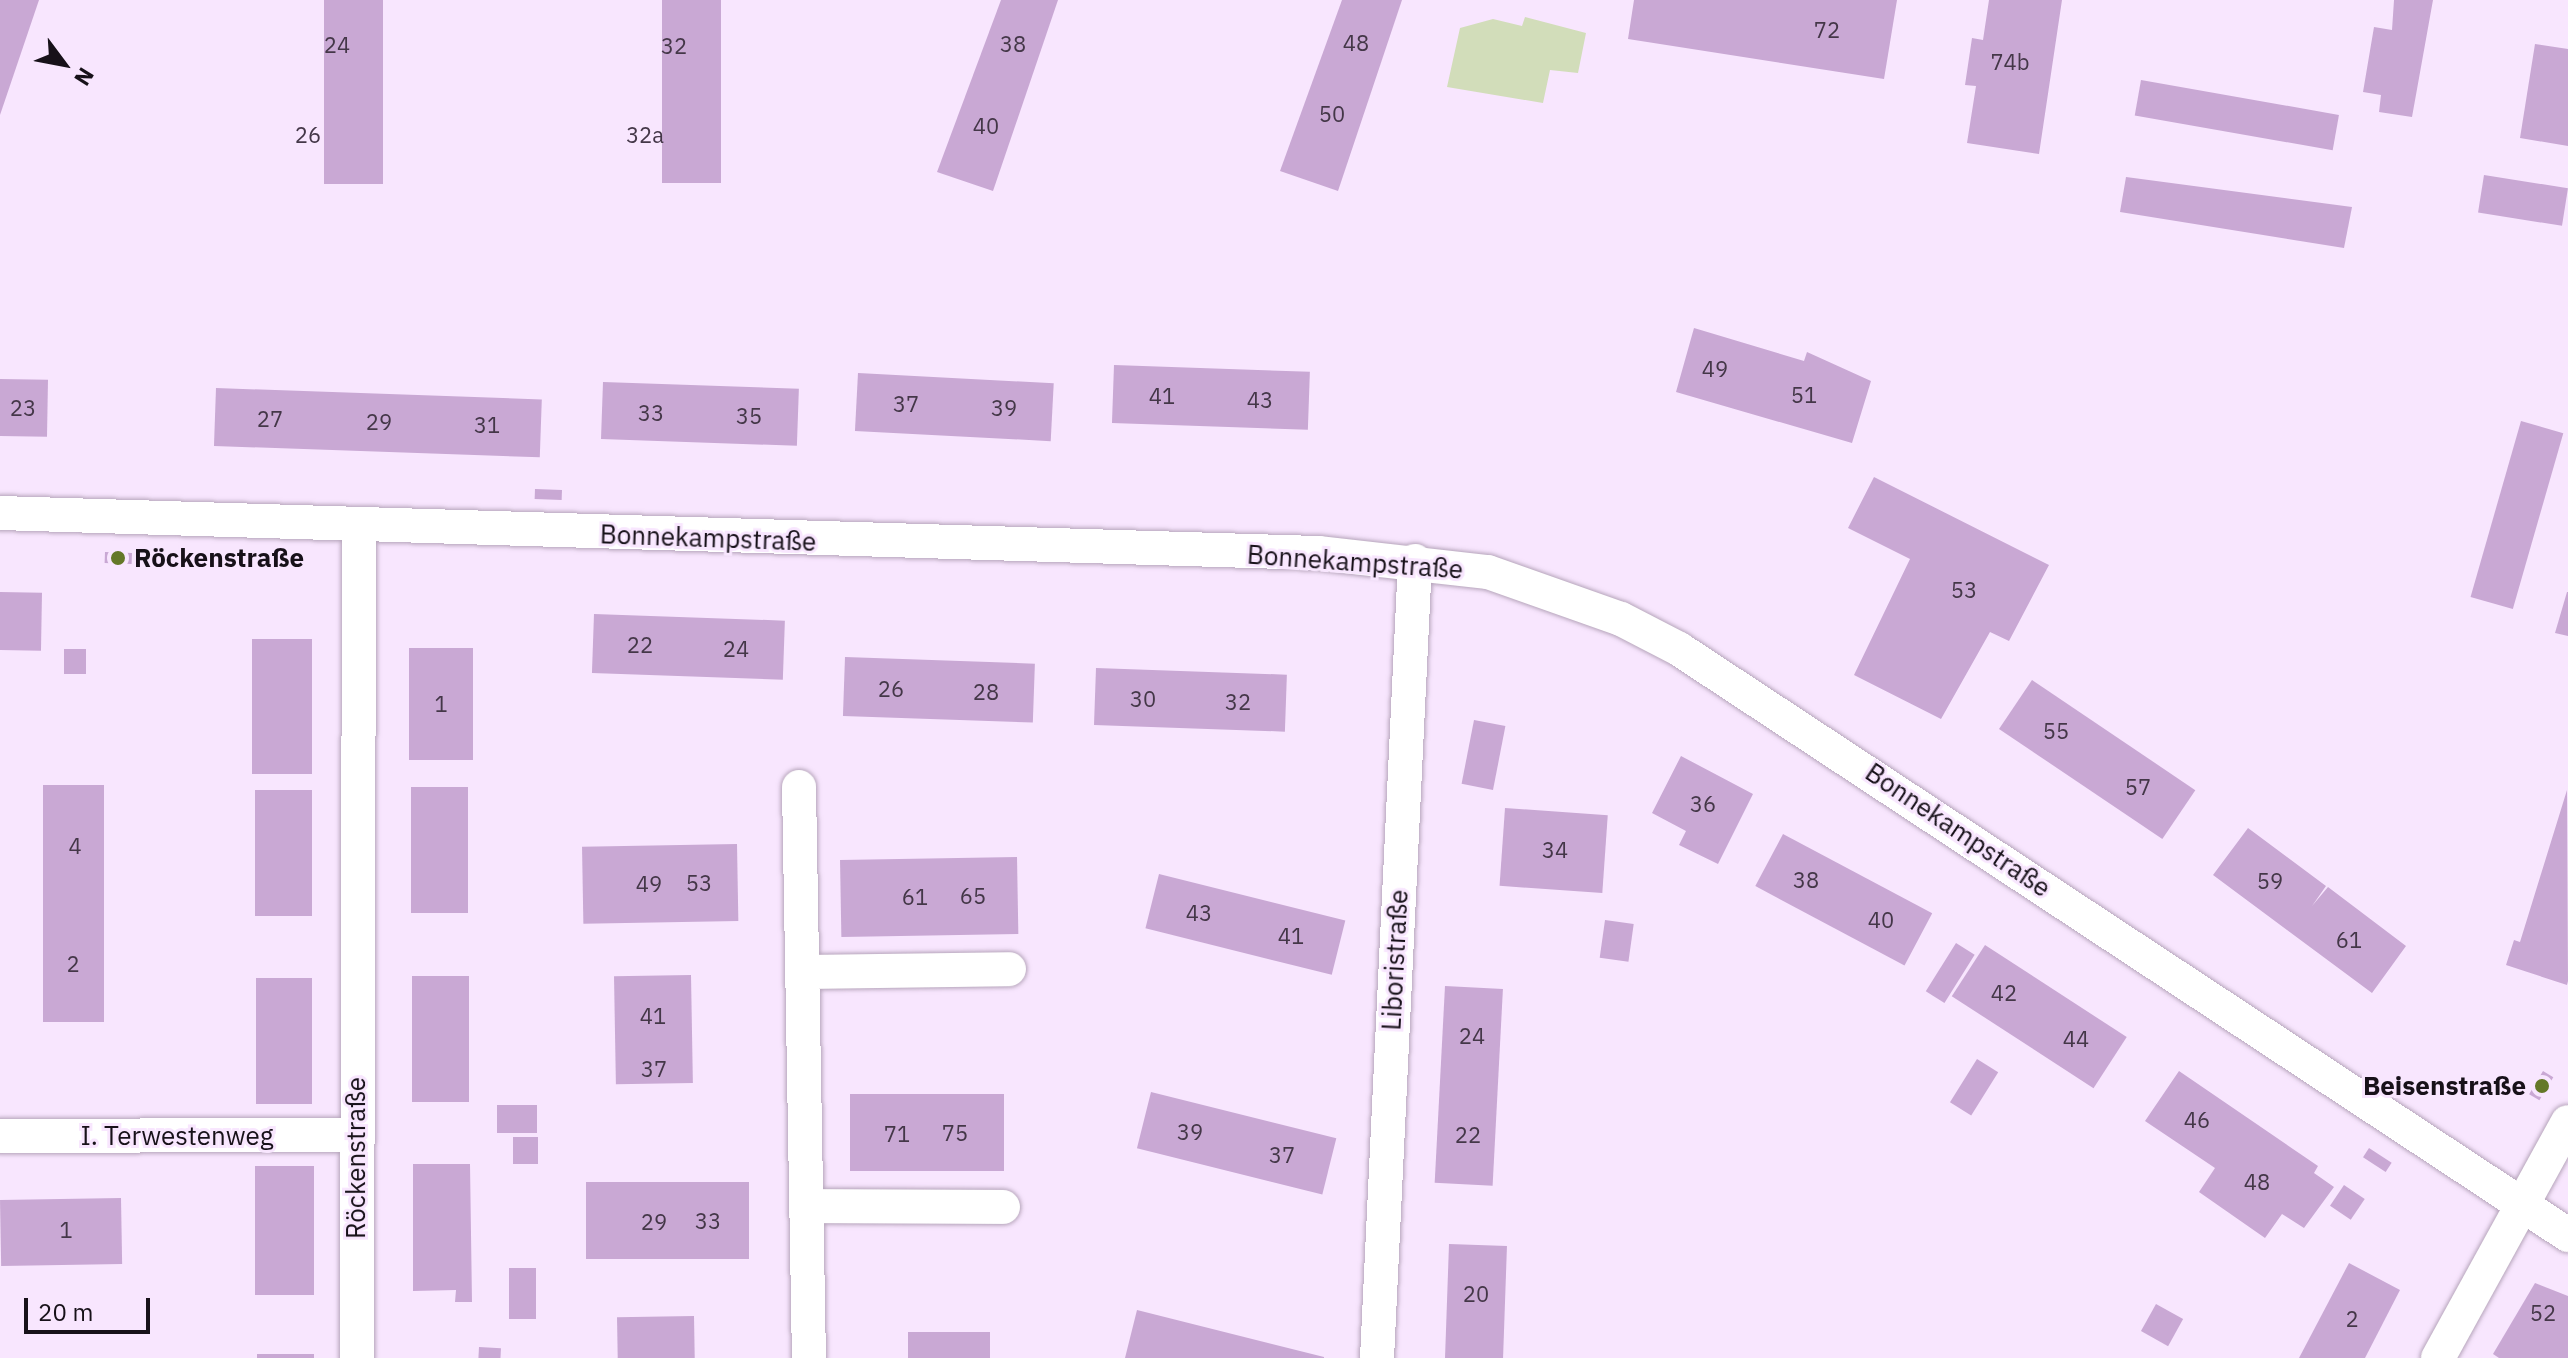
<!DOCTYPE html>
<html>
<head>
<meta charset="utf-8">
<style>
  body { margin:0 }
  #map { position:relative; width:2568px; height:1358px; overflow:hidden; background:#f8e6fe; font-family:"IBM Plex Sans",sans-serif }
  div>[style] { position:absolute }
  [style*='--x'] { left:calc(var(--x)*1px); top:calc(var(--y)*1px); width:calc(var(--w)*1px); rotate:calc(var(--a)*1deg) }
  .green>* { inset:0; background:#d2ddba }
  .building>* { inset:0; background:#c9a8d4; transform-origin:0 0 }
  .roads { filter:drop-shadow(0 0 2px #b6a5bb) drop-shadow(0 0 2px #b6a5bb) }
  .minor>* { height:34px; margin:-17px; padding:0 17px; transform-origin:17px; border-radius:17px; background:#fff }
  .dots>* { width:22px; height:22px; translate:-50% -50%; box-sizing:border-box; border:4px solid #f8e6fe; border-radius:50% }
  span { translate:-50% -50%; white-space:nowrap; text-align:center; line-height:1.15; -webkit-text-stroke:6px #f8e6fe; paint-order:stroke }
  .number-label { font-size:22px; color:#443748 }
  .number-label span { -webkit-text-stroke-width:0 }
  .street-label { font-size:26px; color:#171119 }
  .poi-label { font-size:26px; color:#171119; font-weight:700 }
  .left { translate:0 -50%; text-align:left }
  .right { translate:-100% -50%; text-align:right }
  .north { position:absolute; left:24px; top:24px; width:80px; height:80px; -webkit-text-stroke:6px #f8e6fe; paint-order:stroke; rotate:122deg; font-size:22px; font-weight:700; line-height:32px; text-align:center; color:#171119 }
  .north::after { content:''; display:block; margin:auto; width:28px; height:36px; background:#171119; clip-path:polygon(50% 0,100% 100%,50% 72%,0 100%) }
  .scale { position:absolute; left:24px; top:1298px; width:126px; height:36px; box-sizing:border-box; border:4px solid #171119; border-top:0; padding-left:10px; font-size:24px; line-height:28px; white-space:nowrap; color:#171119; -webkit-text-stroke:6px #f8e6fe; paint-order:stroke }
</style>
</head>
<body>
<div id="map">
  <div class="green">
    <i style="clip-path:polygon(1525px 17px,1586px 33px,1578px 73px,1550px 70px,1543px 103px,1447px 87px,1460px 28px,1493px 19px,1522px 26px)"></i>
  </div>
  <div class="building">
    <i style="clip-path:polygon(0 0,39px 0,0 115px)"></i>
    <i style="left:324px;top:0;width:59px;height:184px"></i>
    <i style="left:662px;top:0;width:59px;height:183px"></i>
    <i style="clip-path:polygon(1001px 0,1058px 0,993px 191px,937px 172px)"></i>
    <i style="clip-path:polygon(1342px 0,1402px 0,1338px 191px,1280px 171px)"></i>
    <i style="clip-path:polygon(1634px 0,1897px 0,1884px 79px,1628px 39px)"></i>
    <i style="clip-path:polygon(1989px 0,2062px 0,2039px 154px,1967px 143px,1976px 86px,1965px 85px,1972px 38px,1983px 40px)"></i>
    <i style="clip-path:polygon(2394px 0,2433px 0,2412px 117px,2379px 112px,2381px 95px,2363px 92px,2374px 27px,2392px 30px)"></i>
    <i style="clip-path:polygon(2535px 44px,2568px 49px,2568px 146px,2520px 138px)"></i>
    <i style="left:2141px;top:80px;width:201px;height:36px;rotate:10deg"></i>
    <i style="left:2484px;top:175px;width:85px;height:38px;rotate:9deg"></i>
    <i style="clip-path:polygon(2126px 177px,2352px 207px,2344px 248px,2120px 212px)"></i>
    <i style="clip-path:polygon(1694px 328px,1804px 361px,1807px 352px,1871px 381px,1852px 443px,1676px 392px)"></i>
    <i style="left:1114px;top:365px;width:196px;height:58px;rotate:2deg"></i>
    <i style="left:858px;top:373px;width:196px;height:58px;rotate:3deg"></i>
    <i style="left:0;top:379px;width:48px;height:57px;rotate:1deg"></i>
    <i style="left:603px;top:382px;width:196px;height:57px;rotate:2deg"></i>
    <i style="left:216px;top:388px;width:326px;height:58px;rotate:2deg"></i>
    <i style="left:2521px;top:421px;width:44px;height:183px;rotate:16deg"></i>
    <i style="clip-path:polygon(1874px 477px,2049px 565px,2009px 641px,1990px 632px,1941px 719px,1854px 675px,1910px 559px,1848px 528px)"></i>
    <i style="left:535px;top:489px;width:27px;height:10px;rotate:2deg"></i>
    <i style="left:105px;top:552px;width:27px;height:11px;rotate:2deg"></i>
    <i style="left:0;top:592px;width:42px;height:58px;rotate:1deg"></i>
    <i style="clip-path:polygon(2567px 592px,2568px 592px,2568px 636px,2555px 633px)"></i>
    <i style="left:594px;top:614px;width:191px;height:59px;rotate:2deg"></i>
    <i style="left:312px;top:639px;width:135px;height:60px;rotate:90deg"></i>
    <i style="left:409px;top:648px;width:64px;height:112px"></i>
    <i style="left:64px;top:649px;width:22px;height:25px"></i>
    <i style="left:845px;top:657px;width:190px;height:59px;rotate:2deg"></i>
    <i style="left:1096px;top:668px;width:191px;height:57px;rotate:2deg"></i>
    <i style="left:2032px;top:680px;width:197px;height:59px;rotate:34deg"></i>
    <i style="left:1474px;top:720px;width:32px;height:65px;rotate:11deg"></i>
    <i style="clip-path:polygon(1681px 756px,1753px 794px,1718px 864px,1679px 845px,1686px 831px,1652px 813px)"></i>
    <i style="left:43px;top:785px;width:61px;height:237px"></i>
    <i style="left:468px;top:787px;width:126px;height:57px;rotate:90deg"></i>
    <i style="left:312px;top:790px;width:126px;height:57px;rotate:90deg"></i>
    <i style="clip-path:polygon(2567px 790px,2568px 981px,2567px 985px,2506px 965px,2514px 940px,2520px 942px)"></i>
    <i style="left:1505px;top:808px;width:103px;height:78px;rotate:4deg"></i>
    <i style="clip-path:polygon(2248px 828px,2326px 886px,2312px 906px,2328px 887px,2406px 946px,2372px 993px,2213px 875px)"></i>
    <i style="left:1783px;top:834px;width:169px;height:59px;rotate:28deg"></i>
    <i style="left:737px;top:844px;width:77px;height:155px;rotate:89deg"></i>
    <i style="left:1017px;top:857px;width:77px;height:177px;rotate:89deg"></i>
    <i style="left:1159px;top:874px;width:192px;height:56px;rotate:14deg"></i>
    <i style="left:1605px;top:920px;width:29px;height:38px;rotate:8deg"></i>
    <i style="left:1956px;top:943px;width:22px;height:57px;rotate:32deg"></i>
    <i style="left:1985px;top:945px;width:169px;height:61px;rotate:33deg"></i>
    <i style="left:691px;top:975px;width:108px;height:77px;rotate:89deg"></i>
    <i style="left:469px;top:976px;width:126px;height:57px;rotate:90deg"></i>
    <i style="left:256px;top:978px;width:56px;height:126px"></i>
    <i style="left:1445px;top:986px;width:58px;height:197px;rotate:3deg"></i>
    <i style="left:1977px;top:1059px;width:25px;height:51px;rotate:32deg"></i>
    <i style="clip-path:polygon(2179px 1071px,2318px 1166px,2314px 1173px,2334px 1187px,2304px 1228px,2282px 1214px,2265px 1238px,2199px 1192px,2215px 1168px,2145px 1121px)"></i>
    <i style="left:2543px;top:1071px;width:12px;height:27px;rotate:31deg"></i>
    <i style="left:1151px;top:1092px;width:191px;height:58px;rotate:14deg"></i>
    <i style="left:1004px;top:1094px;width:77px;height:154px;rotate:90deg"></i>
    <i style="left:497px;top:1105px;width:40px;height:28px"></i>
    <i style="left:513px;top:1137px;width:25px;height:27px"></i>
    <i style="left:2369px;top:1148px;width:27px;height:11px;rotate:33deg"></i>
    <i style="clip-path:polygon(413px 1164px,470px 1164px,472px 1302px,455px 1302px,456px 1290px,413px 1291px)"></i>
    <i style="left:255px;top:1166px;width:59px;height:129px"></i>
    <i style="left:749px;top:1182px;width:77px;height:163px;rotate:90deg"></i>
    <i style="left:2344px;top:1185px;width:25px;height:25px;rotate:34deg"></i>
    <i style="left:121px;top:1198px;width:66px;height:121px;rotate:89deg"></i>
    <i style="left:1449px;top:1244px;width:58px;height:114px;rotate:2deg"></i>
    <i style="clip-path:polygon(2349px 1263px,2400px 1290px,2365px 1358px,2299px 1358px)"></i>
    <i style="left:509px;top:1268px;width:27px;height:51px"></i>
    <i style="clip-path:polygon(2535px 1283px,2568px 1296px,2568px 1358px,2499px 1358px,2493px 1354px)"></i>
    <i style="left:2156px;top:1304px;width:31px;height:31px;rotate:29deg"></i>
    <i style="clip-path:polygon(1137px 1310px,1324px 1357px,1324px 1358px,1125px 1358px)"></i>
    <i style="left:694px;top:1316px;width:42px;height:77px;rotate:89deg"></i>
    <i style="left:908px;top:1332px;width:82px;height:26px"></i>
    <i style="left:479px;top:1347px;width:22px;height:11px;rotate:3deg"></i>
    <i style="left:257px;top:1354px;width:57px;height:4px"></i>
  </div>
  <div class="roads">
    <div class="minor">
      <i style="--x:0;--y:513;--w:1319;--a:1.74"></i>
      <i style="--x:1318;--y:553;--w:171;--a:6.4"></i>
      <i style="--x:1488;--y:572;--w:141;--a:19.5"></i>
      <i style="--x:1621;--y:619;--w:65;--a:27.3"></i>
      <i style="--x:1679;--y:649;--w:1065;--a:33.39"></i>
      <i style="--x:799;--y:787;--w:571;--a:89"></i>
      <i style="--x:804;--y:972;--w:205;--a:-0.8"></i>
      <i style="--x:0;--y:1136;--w:355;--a:-0.2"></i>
      <i style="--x:806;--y:1206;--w:197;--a:0.3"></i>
      <i style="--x:357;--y:1358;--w:832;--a:-89.86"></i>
      <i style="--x:1377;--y:1358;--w:798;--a:-87.27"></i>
      <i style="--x:2438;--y:1358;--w:269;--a:-61.2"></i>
    </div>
  </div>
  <div class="dots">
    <i style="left:118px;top:558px;background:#647828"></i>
    <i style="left:2542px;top:1086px;background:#647828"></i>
  </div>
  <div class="number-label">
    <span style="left:1827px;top:30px">72</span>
    <span style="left:1356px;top:43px">48</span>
    <span style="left:1013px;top:44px">38</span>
    <span style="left:337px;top:45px">24</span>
    <span style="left:674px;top:46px">32</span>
    <span style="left:2010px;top:62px">74b</span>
    <span style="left:1332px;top:114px">50</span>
    <span style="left:986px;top:126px">40</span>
    <span style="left:308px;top:135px">26</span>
    <span style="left:645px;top:135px">32a</span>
    <span style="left:1715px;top:369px">49</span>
    <span style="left:1804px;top:395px">51</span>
    <span style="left:1162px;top:396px">41</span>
    <span style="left:1260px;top:400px">43</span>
    <span style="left:906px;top:404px">37</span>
    <span style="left:23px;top:408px">23</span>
    <span style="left:1004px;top:408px">39</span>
    <span style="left:651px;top:413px">33</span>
    <span style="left:749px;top:416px">35</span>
    <span style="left:270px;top:419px">27</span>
    <span style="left:379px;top:422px">29</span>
    <span style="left:487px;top:425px">31</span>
    <span style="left:1964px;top:590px">53</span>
    <span style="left:640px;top:645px">22</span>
    <span style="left:736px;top:649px">24</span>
    <span style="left:891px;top:689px">26</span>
    <span style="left:986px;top:692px">28</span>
    <span style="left:1143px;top:699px">30</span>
    <span style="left:1238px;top:702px">32</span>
    <span style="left:441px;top:704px">1</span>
    <span style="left:2056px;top:731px">55</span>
    <span style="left:2138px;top:787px">57</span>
    <span style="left:1703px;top:804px">36</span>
    <span style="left:75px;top:846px">4</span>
    <span style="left:1555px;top:850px">34</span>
    <span style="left:1806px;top:880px">38</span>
    <span style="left:2270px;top:881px">59</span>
    <span style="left:699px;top:883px">53</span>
    <span style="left:649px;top:884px">49</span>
    <span style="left:973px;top:896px">65</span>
    <span style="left:915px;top:897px">61</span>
    <span style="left:1199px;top:913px">43</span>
    <span style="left:1881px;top:920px">40</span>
    <span style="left:1291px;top:936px">41</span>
    <span style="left:2349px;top:940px">61</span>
    <span style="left:73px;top:964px">2</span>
    <span style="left:2004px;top:993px">42</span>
    <span style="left:653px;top:1016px">41</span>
    <span style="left:1472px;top:1036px">24</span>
    <span style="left:2076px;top:1039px">44</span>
    <span style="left:654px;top:1069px">37</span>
    <span style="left:2197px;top:1120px">46</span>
    <span style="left:1190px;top:1132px">39</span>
    <span style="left:955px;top:1133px">75</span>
    <span style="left:897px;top:1134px">71</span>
    <span style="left:1468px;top:1135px">22</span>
    <span style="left:1282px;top:1155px">37</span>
    <span style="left:2257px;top:1182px">48</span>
    <span style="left:708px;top:1221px">33</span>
    <span style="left:654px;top:1222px">29</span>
    <span style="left:66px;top:1230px">1</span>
    <span style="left:1476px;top:1294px">20</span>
    <span style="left:2543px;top:1313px">52</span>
    <span style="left:2352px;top:1319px">2</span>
  </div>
  <div class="street-label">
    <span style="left:708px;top:538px;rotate:2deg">Bonnekampstraße</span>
    <span style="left:1355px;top:562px;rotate:4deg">Bonnekampstraße</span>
    <span style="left:1958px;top:830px;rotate:34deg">Bonnekampstraße</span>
    <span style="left:1395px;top:960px;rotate:-87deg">Liboristraße</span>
    <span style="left:177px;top:1136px">I. Terwestenweg</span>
    <span style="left:356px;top:1158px;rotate:-90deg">Röckenstraße</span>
  </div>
  <div class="poi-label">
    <span class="left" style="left:134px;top:558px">Röckenstraße</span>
    <span class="right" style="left:2526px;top:1086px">Beisenstraße</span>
  </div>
  <div class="north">N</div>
  <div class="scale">20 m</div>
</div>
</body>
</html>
